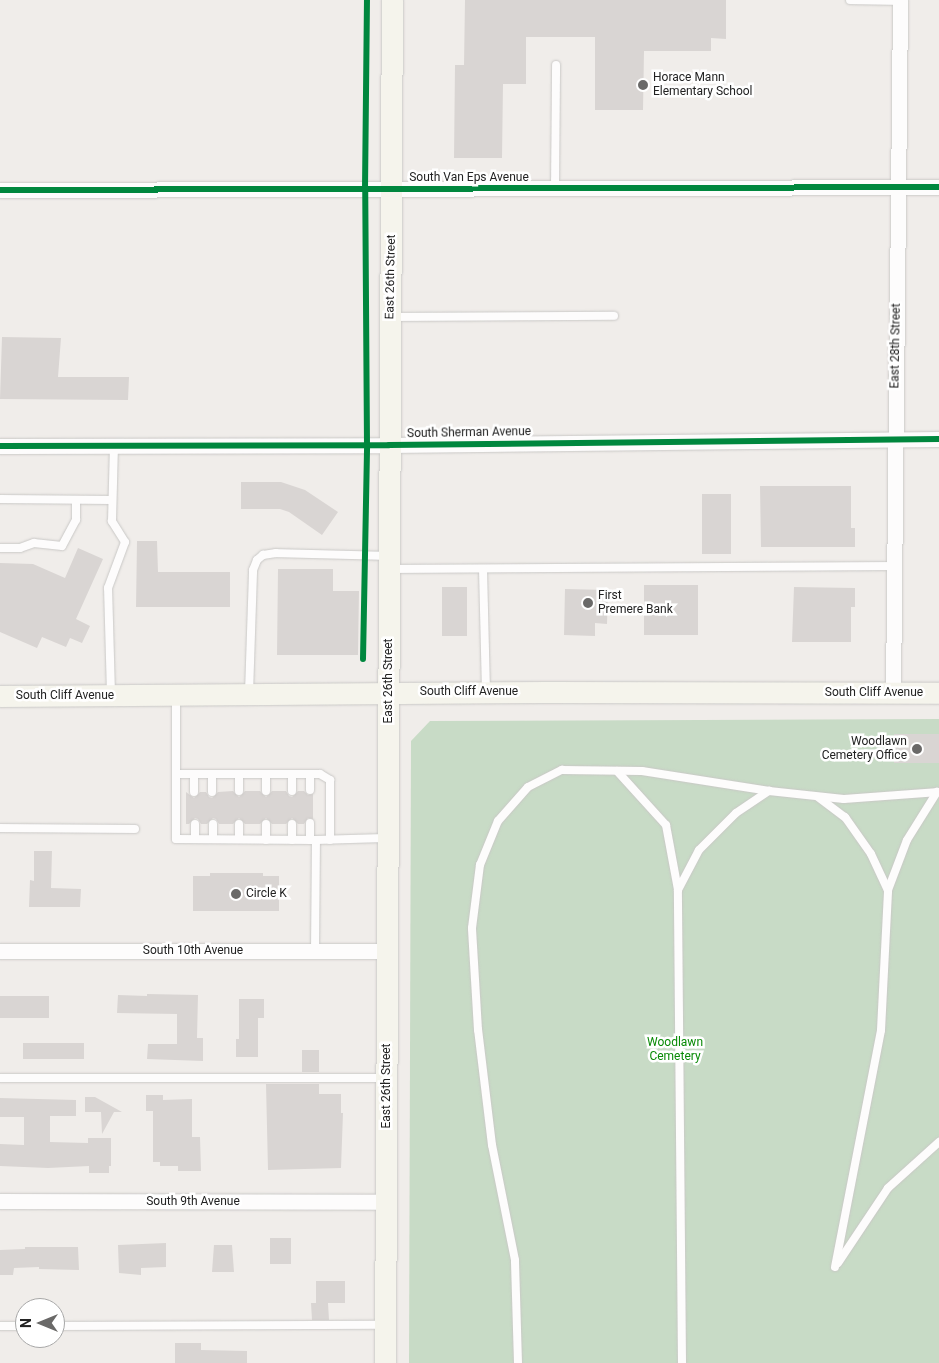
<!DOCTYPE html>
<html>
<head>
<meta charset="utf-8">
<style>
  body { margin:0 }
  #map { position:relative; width:939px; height:1363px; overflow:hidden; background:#f0edea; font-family:Roboto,sans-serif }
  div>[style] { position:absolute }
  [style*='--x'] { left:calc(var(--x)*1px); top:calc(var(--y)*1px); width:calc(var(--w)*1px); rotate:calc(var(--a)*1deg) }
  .cemetery>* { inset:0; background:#c8dbc6 }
  .building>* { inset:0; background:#d9d5d3; transform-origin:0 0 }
  .roads { filter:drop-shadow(0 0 1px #c9c8c6) drop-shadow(0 0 1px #c9c8c6) }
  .service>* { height:8px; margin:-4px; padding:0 4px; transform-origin:4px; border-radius:4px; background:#fdfcfc }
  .minor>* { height:15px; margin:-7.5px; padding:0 7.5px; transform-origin:7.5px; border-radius:7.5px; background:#fdfcfc }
  .secondary>* { height:21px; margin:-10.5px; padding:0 10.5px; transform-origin:10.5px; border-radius:10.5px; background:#f5f4ec }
  .cycleway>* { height:6px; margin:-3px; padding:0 3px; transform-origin:3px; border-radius:3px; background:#00873e }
  .dots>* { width:14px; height:14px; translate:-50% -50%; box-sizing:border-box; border:2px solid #fff; border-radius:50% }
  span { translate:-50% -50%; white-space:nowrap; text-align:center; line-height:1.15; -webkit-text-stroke:5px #fff; paint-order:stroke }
  .poi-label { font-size:12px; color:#222 }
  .left { translate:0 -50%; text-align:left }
  .right { translate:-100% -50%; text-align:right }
  .street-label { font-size:12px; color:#222 }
  .park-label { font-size:12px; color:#088a05 }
  .north { position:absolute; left:15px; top:1298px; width:50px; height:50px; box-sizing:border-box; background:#fff; border:1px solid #a7a7a7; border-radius:50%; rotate:270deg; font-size:14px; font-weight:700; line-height:20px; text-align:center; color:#222 }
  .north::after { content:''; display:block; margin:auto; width:18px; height:22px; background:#6a6968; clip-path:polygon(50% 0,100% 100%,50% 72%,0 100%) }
</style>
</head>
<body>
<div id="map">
  <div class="cemetery">
    <i style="clip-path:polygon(939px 719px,939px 1363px,409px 1363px,411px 741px,430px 721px)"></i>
  </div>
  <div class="building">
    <i style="clip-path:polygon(465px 0,726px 0,726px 39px,711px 38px,711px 51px,644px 51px,643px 110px,595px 110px,595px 37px,526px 37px,526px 84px,503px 84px,502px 158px,454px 158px,455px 65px,464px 65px)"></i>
    <i style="clip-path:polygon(2px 337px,61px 338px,58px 377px,129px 377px,128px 400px,0 399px)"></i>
    <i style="clip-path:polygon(241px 482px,281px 482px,305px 490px,338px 512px,322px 535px,289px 512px,280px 509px,241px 509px)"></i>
    <i style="clip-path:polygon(760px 486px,851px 486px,851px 528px,855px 528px,855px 547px,761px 547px)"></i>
    <i style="left:702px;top:494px;width:29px;height:60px"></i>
    <i style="clip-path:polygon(137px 541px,157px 541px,158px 572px,230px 572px,230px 607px,136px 607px)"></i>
    <i style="clip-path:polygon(78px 548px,103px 559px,76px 619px,90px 626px,82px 643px,70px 638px,66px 647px,42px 637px,37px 648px,0 632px,0 563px,33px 564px,65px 578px)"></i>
    <i style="clip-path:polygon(278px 569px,333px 569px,333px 591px,359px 591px,358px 655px,277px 655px)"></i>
    <i style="left:644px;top:585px;width:54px;height:50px"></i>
    <i style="left:442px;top:587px;width:25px;height:49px"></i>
    <i style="clip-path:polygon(794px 587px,855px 588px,855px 607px,851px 607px,851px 642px,792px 642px)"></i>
    <i style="clip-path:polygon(565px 589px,608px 590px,607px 624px,595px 623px,595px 636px,564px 635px)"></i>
    <i style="left:894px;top:734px;width:45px;height:29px"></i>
    <i style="clip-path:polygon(233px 791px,239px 797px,245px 791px,260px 791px,266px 797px,272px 791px,286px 791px,289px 796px,292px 797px,298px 791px,304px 791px,308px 795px,313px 794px,313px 819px,308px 818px,304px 824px,298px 824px,292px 818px,286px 824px,272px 824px,266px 818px,260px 824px,245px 824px,239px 818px,233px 824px,219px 824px,216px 819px,213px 818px,207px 824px,201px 824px,198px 819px,195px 818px,189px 824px,186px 824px,186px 792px,194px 798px,200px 792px,206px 792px,209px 797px,212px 798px,218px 792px)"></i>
    <i style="clip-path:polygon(34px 851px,52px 851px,51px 888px,81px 889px,80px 907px,29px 907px,30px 880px,34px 881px)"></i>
    <i style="clip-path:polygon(210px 873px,263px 873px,263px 876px,279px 876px,279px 911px,193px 911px,193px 876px,210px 876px)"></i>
    <i style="clip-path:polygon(147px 994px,198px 995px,197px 1038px,203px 1038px,203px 1061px,147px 1059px,148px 1044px,177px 1044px,177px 1014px,117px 1013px,118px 995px,147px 996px)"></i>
    <i style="left:49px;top:996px;width:22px;height:49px;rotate:90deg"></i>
    <i style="clip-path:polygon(239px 999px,264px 999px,264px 1018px,258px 1018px,258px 1057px,236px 1057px,236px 1039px,239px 1039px)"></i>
    <i style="left:23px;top:1043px;width:61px;height:16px"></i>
    <i style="left:302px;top:1050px;width:17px;height:22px"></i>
    <i style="clip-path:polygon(266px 1084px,319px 1084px,319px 1094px,341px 1094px,341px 1113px,343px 1113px,341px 1168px,268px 1170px)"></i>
    <i style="clip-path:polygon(146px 1095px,163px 1095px,163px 1100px,192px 1099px,192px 1137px,200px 1137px,201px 1171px,178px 1171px,178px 1166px,160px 1166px,160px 1162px,153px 1162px,153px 1111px,146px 1111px)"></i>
    <i style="clip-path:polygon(85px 1097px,95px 1097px,122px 1112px,114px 1112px,102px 1134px,101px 1112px,85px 1112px)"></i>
    <i style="clip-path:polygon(0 1098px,76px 1100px,76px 1116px,50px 1116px,50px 1142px,88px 1143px,88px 1138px,111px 1138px,111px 1166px,109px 1166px,109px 1173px,89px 1173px,89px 1166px,48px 1168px,0 1166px,0 1144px,24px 1145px,24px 1117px,0 1117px)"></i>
    <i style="left:270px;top:1238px;width:21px;height:26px"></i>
    <i style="clip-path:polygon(166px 1243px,166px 1267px,141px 1268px,141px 1275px,119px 1273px,118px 1245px)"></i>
    <i style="clip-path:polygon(214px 1245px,232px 1245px,234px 1272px,212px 1272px)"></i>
    <i style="clip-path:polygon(25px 1247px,78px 1247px,79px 1270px,39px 1269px,39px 1267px,14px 1268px,13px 1275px,0 1275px,0 1250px,25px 1249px)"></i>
    <i style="clip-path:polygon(316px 1281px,345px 1281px,345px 1303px,328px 1303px,329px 1320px,312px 1320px,311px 1303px,316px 1303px)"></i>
    <i style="clip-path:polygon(175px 1343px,201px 1343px,201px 1350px,247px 1351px,247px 1363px,175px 1363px)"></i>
  </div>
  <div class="roads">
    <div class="service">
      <i style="--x:850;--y:0;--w:50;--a:1.1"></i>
      <i style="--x:555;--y:188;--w:123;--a:-89.5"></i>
      <i style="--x:393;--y:317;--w:221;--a:-0.3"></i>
      <i style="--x:0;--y:499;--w:112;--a:0.5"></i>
      <i style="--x:0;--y:548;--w:20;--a:0"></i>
      <i style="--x:20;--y:548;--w:15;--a:-20"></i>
      <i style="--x:34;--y:543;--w:28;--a:6"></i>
      <i style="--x:62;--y:546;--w:30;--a:-62"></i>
      <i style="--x:76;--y:520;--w:20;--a:-90"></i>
      <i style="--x:390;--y:569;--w:503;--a:-0.34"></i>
      <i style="--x:483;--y:569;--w:121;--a:88.6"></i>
      <i style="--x:249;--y:693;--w:123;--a:-88.1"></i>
      <i style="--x:253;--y:570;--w:11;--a:-68"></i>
      <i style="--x:257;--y:560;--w:8;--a:-40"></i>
      <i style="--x:263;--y:555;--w:13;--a:-9"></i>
      <i style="--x:276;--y:553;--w:111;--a:1.5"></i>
      <i style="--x:111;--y:694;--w:106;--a:-91.6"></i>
      <i style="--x:108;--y:588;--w:49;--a:-69.7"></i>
      <i style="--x:125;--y:542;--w:25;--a:-122"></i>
      <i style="--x:112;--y:521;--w:75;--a:-88.5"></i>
      <i style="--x:176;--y:696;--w:143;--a:90"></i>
      <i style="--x:176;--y:839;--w:140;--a:0.4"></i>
      <i style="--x:617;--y:771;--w:73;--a:47.8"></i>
      <i style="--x:666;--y:825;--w:66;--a:79.5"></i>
      <i style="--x:176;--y:774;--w:144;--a:0"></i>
      <i style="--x:320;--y:774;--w:12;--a:31"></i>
      <i style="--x:330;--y:780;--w:60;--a:90"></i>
      <i style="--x:194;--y:774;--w:18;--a:90"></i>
      <i style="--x:212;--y:774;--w:18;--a:90"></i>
      <i style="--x:239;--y:774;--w:17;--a:90"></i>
      <i style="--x:266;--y:774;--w:17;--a:90"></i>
      <i style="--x:292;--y:774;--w:17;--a:90"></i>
      <i style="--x:310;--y:774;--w:16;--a:90"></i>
      <i style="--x:818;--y:797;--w:34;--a:37"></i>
      <i style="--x:845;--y:817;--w:45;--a:54.9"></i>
      <i style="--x:871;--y:854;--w:40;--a:65"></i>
      <i style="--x:310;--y:823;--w:17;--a:90"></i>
      <i style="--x:195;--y:824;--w:15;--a:90"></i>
      <i style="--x:213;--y:824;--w:15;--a:90"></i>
      <i style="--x:239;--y:824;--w:15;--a:90"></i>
      <i style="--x:266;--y:824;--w:16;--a:90"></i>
      <i style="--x:292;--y:824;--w:16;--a:90"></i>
      <i style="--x:0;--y:828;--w:135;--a:0.4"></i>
      <i style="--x:315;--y:951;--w:111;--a:-89.5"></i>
      <i style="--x:316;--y:840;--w:69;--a:-1.7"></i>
      <i style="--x:0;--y:1078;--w:385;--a:0"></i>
      <i style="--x:838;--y:1263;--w:90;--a:-56.3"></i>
      <i style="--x:888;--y:1188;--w:69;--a:-42"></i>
      <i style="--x:835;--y:1267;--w:241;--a:-79"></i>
      <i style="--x:881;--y:1030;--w:140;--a:-87.1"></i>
      <i style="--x:888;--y:890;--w:53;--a:-69.2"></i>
      <i style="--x:907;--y:840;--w:57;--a:-58"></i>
      <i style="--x:0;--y:1326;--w:25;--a:0"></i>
      <i style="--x:55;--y:1326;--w:328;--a:-0.2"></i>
      <i style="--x:518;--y:1363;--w:103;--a:-91.7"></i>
      <i style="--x:515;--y:1260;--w:117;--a:-101.3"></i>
      <i style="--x:492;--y:1145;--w:116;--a:-96.9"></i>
      <i style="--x:478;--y:1030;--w:102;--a:-93.4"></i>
      <i style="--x:472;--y:928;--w:64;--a:-82.8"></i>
      <i style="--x:480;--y:865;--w:48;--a:-67.8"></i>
      <i style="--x:498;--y:821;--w:45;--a:-48.6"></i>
      <i style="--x:528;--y:787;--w:38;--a:-27"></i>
      <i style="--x:562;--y:770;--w:80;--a:0.7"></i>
      <i style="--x:642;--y:771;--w:129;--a:8.9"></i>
      <i style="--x:769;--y:791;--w:75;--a:6.1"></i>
      <i style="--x:844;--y:799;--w:95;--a:-4.2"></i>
      <i style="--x:682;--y:1363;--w:473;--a:-90.5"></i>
      <i style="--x:678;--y:890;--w:45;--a:-62.3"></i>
      <i style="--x:699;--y:850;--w:52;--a:-45"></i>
      <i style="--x:736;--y:813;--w:40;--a:-34"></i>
    </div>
    <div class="minor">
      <i style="--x:0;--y:190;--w:939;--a:-0.18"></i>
      <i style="--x:0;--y:446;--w:389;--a:-0.1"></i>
      <i style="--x:389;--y:445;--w:550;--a:-0.63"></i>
      <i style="--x:893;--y:693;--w:693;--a:-89.42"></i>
      <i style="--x:0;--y:951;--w:387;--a:0"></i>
      <i style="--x:0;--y:1201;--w:386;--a:0.1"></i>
    </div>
    <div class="secondary">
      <i style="--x:0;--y:696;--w:547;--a:-0.42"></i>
      <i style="--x:547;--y:692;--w:392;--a:0.1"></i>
      <i style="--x:385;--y:1363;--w:1363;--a:-89.71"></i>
    </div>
  </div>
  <div class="cycleway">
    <i style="--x:0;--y:190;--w:939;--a:-0.18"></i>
    <i style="--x:0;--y:446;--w:389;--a:-0.1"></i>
    <i style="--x:389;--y:445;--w:550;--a:-0.63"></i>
    <i style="--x:363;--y:659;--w:214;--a:-88.9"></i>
    <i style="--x:367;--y:445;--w:256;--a:-90.4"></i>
    <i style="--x:365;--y:189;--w:189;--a:-89.4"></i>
  </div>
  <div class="dots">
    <i style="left:643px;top:85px;background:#6a6968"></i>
    <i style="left:588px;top:603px;background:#6a6968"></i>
    <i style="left:917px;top:749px;background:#6a6968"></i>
    <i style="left:236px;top:894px;background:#6a6968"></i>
  </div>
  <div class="poi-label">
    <span class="left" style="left:653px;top:85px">Horace Mann<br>Elementary School</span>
    <span class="left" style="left:598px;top:603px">First<br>Premere Bank</span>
    <span class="right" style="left:907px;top:749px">Woodlawn<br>Cemetery Office</span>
    <span class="left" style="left:246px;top:894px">Circle K</span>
  </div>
  <div class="street-label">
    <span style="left:469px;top:178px">South Van Eps Avenue</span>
    <span style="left:391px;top:277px;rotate:-89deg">East 26th Street</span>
    <span style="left:896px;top:346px;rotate:-89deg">East 28th Street</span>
    <span style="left:469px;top:433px;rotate:-1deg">South Sherman Avenue</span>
    <span style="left:389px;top:681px;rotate:-90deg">East 26th Street</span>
    <span style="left:469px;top:692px">South Cliff Avenue</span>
    <span style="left:874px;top:693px">South Cliff Avenue</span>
    <span style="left:65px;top:696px">South Cliff Avenue</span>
    <span style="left:193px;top:951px">South 10th Avenue</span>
    <span style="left:387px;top:1086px;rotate:-90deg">East 26th Street</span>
    <span style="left:193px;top:1202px">South 9th Avenue</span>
  </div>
  <div class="park-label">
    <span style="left:675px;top:1050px">Woodlawn<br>Cemetery</span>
  </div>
  <div class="north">N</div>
</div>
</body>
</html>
